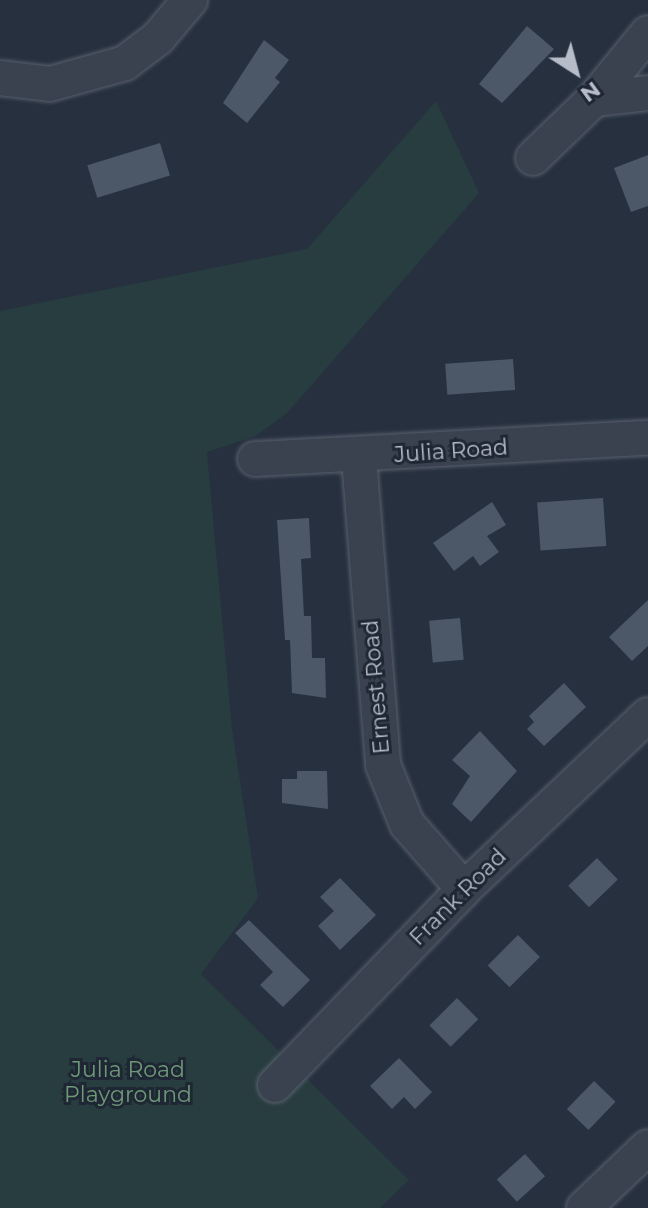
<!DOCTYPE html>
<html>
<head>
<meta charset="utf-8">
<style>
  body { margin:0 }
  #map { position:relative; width:648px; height:1208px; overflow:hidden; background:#26303f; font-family:Montserrat,sans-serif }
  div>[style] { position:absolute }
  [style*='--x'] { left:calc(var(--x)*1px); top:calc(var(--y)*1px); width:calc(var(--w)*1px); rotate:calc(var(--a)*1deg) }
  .green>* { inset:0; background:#283d40 }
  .building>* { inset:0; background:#4c5767; transform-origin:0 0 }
  .roads { filter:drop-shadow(0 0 2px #58606c) drop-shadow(0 0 2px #58606c) }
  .street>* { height:34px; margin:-17px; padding:0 17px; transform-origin:17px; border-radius:17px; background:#3a424f }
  span { translate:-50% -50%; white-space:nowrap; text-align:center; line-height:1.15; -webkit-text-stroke:6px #1f2734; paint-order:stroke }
  .street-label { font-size:22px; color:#b6bdc9 }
  .park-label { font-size:22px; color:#6e9978 }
  .north { position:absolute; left:536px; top:32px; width:80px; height:80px; -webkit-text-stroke:6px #1f2734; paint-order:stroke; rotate:144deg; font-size:22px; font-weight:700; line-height:32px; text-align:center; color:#b6bdc9 }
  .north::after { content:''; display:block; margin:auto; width:28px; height:36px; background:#b6bdc9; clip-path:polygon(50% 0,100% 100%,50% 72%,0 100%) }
</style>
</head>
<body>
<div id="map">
  <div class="green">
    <i style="clip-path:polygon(436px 101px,479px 193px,288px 412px,256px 436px,207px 452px,232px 729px,258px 898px,201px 974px,409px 1180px,380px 1208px,0 1208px,0 311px,307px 249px)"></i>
  </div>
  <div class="building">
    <i style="clip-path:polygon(527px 26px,554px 49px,502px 103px,479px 84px)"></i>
    <i style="clip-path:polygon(264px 40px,289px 60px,275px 78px,280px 82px,247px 123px,223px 103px)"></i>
    <i style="left:160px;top:143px;width:34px;height:76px;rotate:73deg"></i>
    <i style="clip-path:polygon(648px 155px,648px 206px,631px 212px,614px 168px)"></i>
    <i style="left:513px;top:359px;width:31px;height:68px;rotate:86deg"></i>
    <i style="left:603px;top:498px;width:48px;height:66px;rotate:86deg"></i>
    <i style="clip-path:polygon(492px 502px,506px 525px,487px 536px,499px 552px,480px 566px,473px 556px,454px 571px,433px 543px)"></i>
    <i style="clip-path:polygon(309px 518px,311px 558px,301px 559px,304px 616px,311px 616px,312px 658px,325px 658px,326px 698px,292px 693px,290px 640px,285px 640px,277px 520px)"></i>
    <i style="clip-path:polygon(648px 600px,648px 646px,632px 661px,609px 637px)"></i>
    <i style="left:460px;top:618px;width:42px;height:31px;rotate:85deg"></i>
    <i style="clip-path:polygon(564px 683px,586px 707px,544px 746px,527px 729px,534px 722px,529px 716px)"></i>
    <i style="clip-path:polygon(480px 731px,517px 771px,471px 822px,452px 804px,470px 776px,452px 760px)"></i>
    <i style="clip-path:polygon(297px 771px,327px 771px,328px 809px,282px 803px,282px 779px,297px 779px)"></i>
    <i style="left:597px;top:858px;width:30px;height:40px;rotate:46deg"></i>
    <i style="clip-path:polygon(340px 878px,376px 915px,340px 950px,318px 926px,334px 911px,320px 897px)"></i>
    <i style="clip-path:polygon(249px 920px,310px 980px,283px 1007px,260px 985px,273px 972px,235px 933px)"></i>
    <i style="left:518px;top:935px;width:31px;height:43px;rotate:45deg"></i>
    <i style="left:457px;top:998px;width:30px;height:39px;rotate:45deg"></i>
    <i style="clip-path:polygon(399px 1058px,432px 1092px,415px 1109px,404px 1097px,392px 1109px,370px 1086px)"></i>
    <i style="left:594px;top:1081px;width:30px;height:39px;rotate:44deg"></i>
    <i style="left:525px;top:1154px;width:30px;height:38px;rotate:48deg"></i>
  </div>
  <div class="roads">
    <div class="street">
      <i style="--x:0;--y:78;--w:50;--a:6.8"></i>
      <i style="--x:50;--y:84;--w:78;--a:-15.6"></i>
      <i style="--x:125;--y:63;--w:41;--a:-37.1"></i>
      <i style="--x:158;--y:38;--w:50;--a:-49.9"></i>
      <i style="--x:594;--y:99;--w:54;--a:-6.3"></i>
      <i style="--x:533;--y:158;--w:85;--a:-44"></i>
      <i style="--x:594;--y:99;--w:85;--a:-50.7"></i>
      <i style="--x:359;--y:458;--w:308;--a:85.5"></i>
      <i style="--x:383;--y:765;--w:64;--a:67.9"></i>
      <i style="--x:407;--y:824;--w:86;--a:48.8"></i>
      <i style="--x:255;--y:459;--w:394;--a:-3.1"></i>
      <i style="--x:275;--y:1085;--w:272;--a:-46"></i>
      <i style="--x:464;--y:889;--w:253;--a:-43.4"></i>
      <i style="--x:584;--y:1208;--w:88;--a:-43.6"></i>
    </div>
  </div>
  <div class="street-label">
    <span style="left:451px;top:451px;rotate:-4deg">Julia Road</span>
    <span style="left:376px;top:687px;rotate:-95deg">Ernest Road</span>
    <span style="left:458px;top:897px;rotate:-45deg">Frank Road</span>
  </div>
  <div class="park-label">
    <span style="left:128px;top:1082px">Julia Road<br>Playground</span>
  </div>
  <div class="north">N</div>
</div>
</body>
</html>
